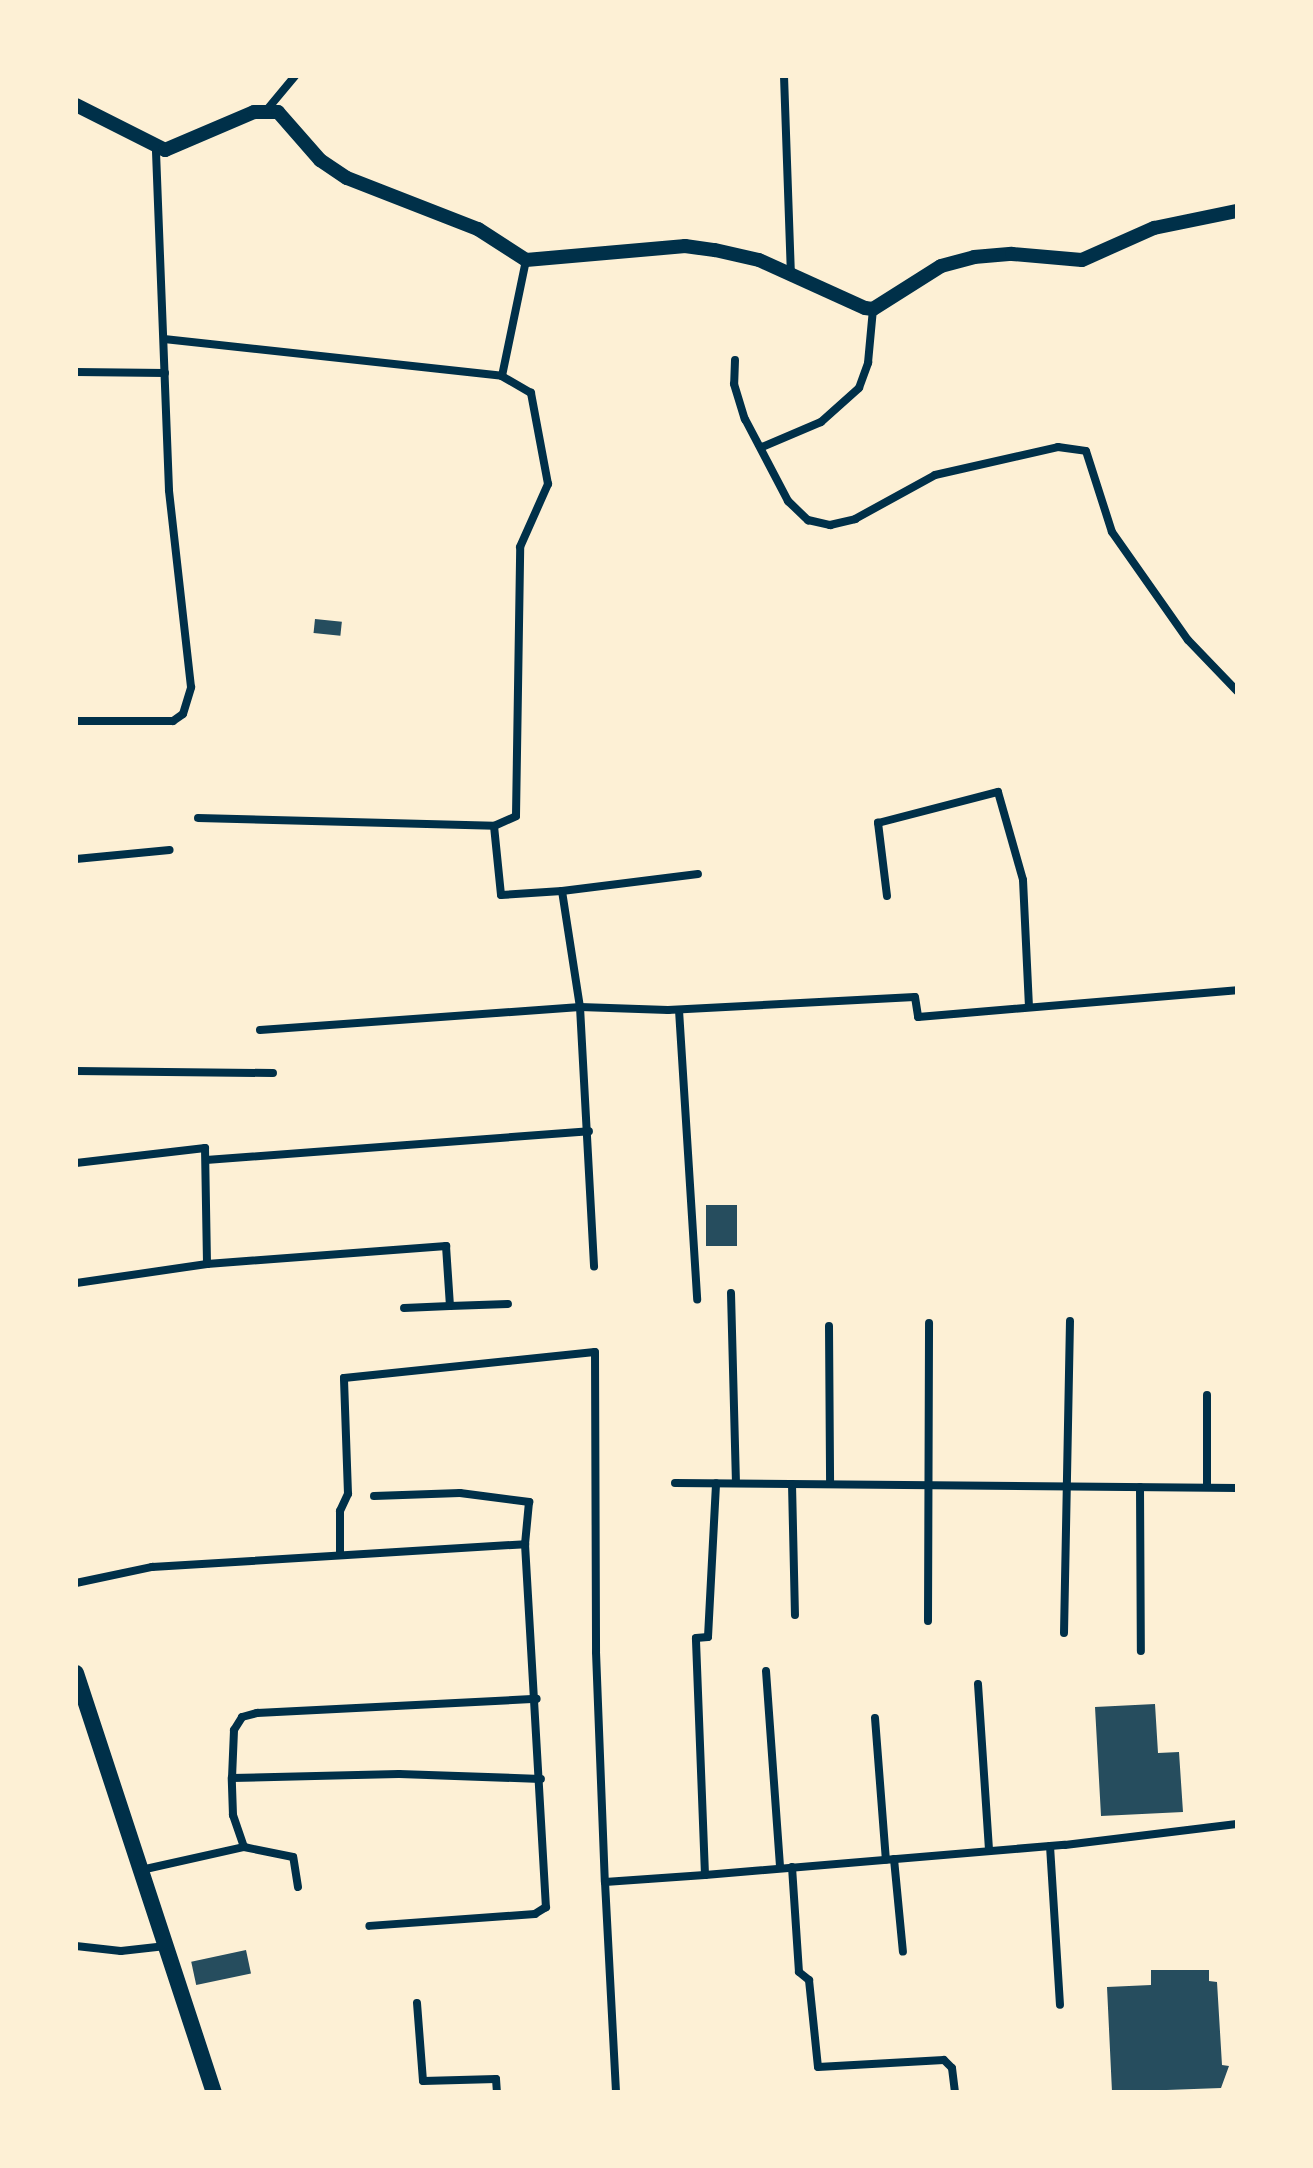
<!DOCTYPE html>
<html>
<head>
<meta charset="utf-8">
<style>
  body { margin:0 }
  #map { position:relative; width:1313px; height:2168px; overflow:hidden; background:#fdf0d5; font-family:Ubuntu,sans-serif }
  div>[style] { position:absolute }
  [style*='--x'] { left:calc(var(--x)*1px); top:calc(var(--y)*1px); width:calc(var(--w)*1px); rotate:calc(var(--a)*1deg) }
  .building>* { inset:0; background:#264d5e; transform-origin:0 0 }
  .minor>* { height:8px; margin:-4px; padding:0 4px; transform-origin:4px; border-radius:4px; background:#003049 }
  .tertiary>* { height:14px; margin:-7px; padding:0 7px; transform-origin:7px; border-radius:7px; background:#003049 }
  .secondary>* { height:16px; margin:-8px; padding:0 8px; transform-origin:8px; border-radius:8px; background:#003049 }
  span { translate:-50% -50%; white-space:nowrap; text-align:center; line-height:1.15; -webkit-text-stroke:6px #fdf0d5; paint-order:stroke }
  .frame { position:absolute; inset:0; border:78px solid #fdf0d5; pointer-events:none }
</style>
</head>
<body>
<div id="map">
  <div class="building">
    <i style="left:315px;top:619px;width:27px;height:14px;rotate:6deg"></i>
    <i style="left:706px;top:1205px;width:31px;height:41px"></i>
    <i style="clip-path:polygon(1155px 1704px,1158px 1753px,1179px 1752px,1183px 1812px,1101px 1816px,1095px 1707px)"></i>
    <i style="left:246px;top:1950px;width:24px;height:56px;rotate:78deg"></i>
    <i style="clip-path:polygon(1151px 1970px,1209px 1970px,1209px 1981px,1217px 1982px,1222px 2065px,1229px 2066px,1221px 2088px,1112px 2092px,1107px 1987px,1151px 1985px)"></i>
  </div>
  <div class="minor">
    <i style="--x:784;--y:76;--w:198;--a:88"></i>
    <i style="--x:265;--y:112;--w:47;--a:-50.2"></i>
    <i style="--x:164;--y:339;--w:340;--a:6.2"></i>
    <i style="--x:502;--y:376;--w:118;--a:-78.3"></i>
    <i style="--x:735;--y:360;--w:24;--a:92"></i>
    <i style="--x:734;--y:384;--w:37;--a:73"></i>
    <i style="--x:745;--y:419;--w:93;--a:62.3"></i>
    <i style="--x:788;--y:501;--w:28;--a:44"></i>
    <i style="--x:808;--y:520;--w:23;--a:13"></i>
    <i style="--x:830;--y:525;--w:26;--a:-13"></i>
    <i style="--x:855;--y:519;--w:91;--a:-28.8"></i>
    <i style="--x:935;--y:475;--w:126;--a:-12.8"></i>
    <i style="--x:1058;--y:447;--w:28;--a:8"></i>
    <i style="--x:1086;--y:451;--w:85;--a:72.2"></i>
    <i style="--x:1112;--y:532;--w:132;--a:54.9"></i>
    <i style="--x:1188;--y:640;--w:71;--a:46.1"></i>
    <i style="--x:76;--y:372;--w:89;--a:0.6"></i>
    <i style="--x:762;--y:447;--w:64;--a:-23"></i>
    <i style="--x:821;--y:422;--w:51;--a:-41.8"></i>
    <i style="--x:859;--y:388;--w:27;--a:-70"></i>
    <i style="--x:868;--y:363;--w:54;--a:-84.7"></i>
    <i style="--x:76;--y:721;--w:97;--a:0"></i>
    <i style="--x:173;--y:721;--w:12;--a:-35"></i>
    <i style="--x:183;--y:714;--w:28;--a:-73"></i>
    <i style="--x:191;--y:687;--w:198;--a:-96.4"></i>
    <i style="--x:169;--y:490;--w:341;--a:-92.2"></i>
    <i style="--x:198;--y:818;--w:296;--a:1.5"></i>
    <i style="--x:494;--y:826;--w:69;--a:84.2"></i>
    <i style="--x:501;--y:895;--w:61;--a:-3.8"></i>
    <i style="--x:562;--y:891;--w:117;--a:81.2"></i>
    <i style="--x:580;--y:1007;--w:260;--a:86.9"></i>
    <i style="--x:494;--y:826;--w:24;--a:-24"></i>
    <i style="--x:516;--y:816;--w:269;--a:-89.1"></i>
    <i style="--x:520;--y:547;--w:69;--a:-66"></i>
    <i style="--x:548;--y:484;--w:93;--a:-100.6"></i>
    <i style="--x:531;--y:393;--w:34;--a:-150"></i>
    <i style="--x:76;--y:859;--w:94;--a:-5.5"></i>
    <i style="--x:562;--y:891;--w:137;--a:-7.1"></i>
    <i style="--x:887;--y:896;--w:74;--a:-97"></i>
    <i style="--x:878;--y:823;--w:124;--a:-14.5"></i>
    <i style="--x:998;--y:792;--w:91;--a:74.1"></i>
    <i style="--x:1023;--y:880;--w:127;--a:87.3"></i>
    <i style="--x:679;--y:1010;--w:290;--a:86.4"></i>
    <i style="--x:260;--y:1030;--w:321;--a:-4.1"></i>
    <i style="--x:580;--y:1007;--w:88;--a:2"></i>
    <i style="--x:668;--y:1010;--w:247;--a:-3"></i>
    <i style="--x:915;--y:997;--w:20;--a:81"></i>
    <i style="--x:918;--y:1017;--w:320;--a:-4.8"></i>
    <i style="--x:76;--y:1071;--w:197;--a:0.6"></i>
    <i style="--x:206;--y:1160;--w:384;--a:-4.3"></i>
    <i style="--x:76;--y:1163;--w:130;--a:-6.6"></i>
    <i style="--x:205;--y:1148;--w:116;--a:89"></i>
    <i style="--x:207;--y:1264;--w:132;--a:171.7"></i>
    <i style="--x:207;--y:1264;--w:240;--a:-4.3"></i>
    <i style="--x:446;--y:1246;--w:60;--a:86.2"></i>
    <i style="--x:450;--y:1306;--w:46;--a:177.5"></i>
    <i style="--x:731;--y:1293;--w:190;--a:88.5"></i>
    <i style="--x:450;--y:1306;--w:58;--a:-2"></i>
    <i style="--x:829;--y:1326;--w:158;--a:89.6"></i>
    <i style="--x:675;--y:1483;--w:562;--a:0.51"></i>
    <i style="--x:792;--y:1484;--w:131;--a:88.7"></i>
    <i style="--x:1140;--y:1487;--w:164;--a:89.7"></i>
    <i style="--x:1207;--y:1487;--w:92;--a:-90"></i>
    <i style="--x:374;--y:1496;--w:86;--a:-2"></i>
    <i style="--x:460;--y:1493;--w:70;--a:7.4"></i>
    <i style="--x:529;--y:1502;--w:42;--a:95.4"></i>
    <i style="--x:340;--y:1555;--w:44;--a:-90"></i>
    <i style="--x:340;--y:1511;--w:19;--a:-65"></i>
    <i style="--x:348;--y:1494;--w:116;--a:-92"></i>
    <i style="--x:344;--y:1378;--w:252;--a:-5.9"></i>
    <i style="--x:595;--y:1352;--w:300;--a:89.8"></i>
    <i style="--x:596;--y:1652;--w:230;--a:87.8"></i>
    <i style="--x:76;--y:1583;--w:78;--a:-11.9"></i>
    <i style="--x:152;--y:1567;--w:374;--a:-3.5"></i>
    <i style="--x:525;--y:1544;--w:364;--a:86.7"></i>
    <i style="--x:546;--y:1907;--w:13;--a:148"></i>
    <i style="--x:535;--y:1914;--w:166;--a:175.9"></i>
    <i style="--x:928;--y:1621;--w:298;--a:-89.8"></i>
    <i style="--x:1064;--y:1633;--w:312;--a:-88.9"></i>
    <i style="--x:766;--y:1671;--w:197;--a:85.9"></i>
    <i style="--x:978;--y:1684;--w:167;--a:86.2"></i>
    <i style="--x:875;--y:1718;--w:142;--a:85.6"></i>
    <i style="--x:232;--y:1778;--w:48;--a:-87.6"></i>
    <i style="--x:234;--y:1730;--w:15;--a:-58"></i>
    <i style="--x:242;--y:1717;--w:16;--a:-15"></i>
    <i style="--x:257;--y:1713;--w:280;--a:-2.9"></i>
    <i style="--x:1050;--y:1846;--w:159;--a:86.4"></i>
    <i style="--x:894;--y:1859;--w:93;--a:84.5"></i>
    <i style="--x:792;--y:1867;--w:105;--a:86.2"></i>
    <i style="--x:799;--y:1972;--w:13;--a:39"></i>
    <i style="--x:809;--y:1980;--w:87;--a:84.1"></i>
    <i style="--x:818;--y:2067;--w:126;--a:-3.2"></i>
    <i style="--x:944;--y:2060;--w:11;--a:45"></i>
    <i style="--x:952;--y:2068;--w:24;--a:83"></i>
    <i style="--x:141;--y:1870;--w:106;--a:-12.6"></i>
    <i style="--x:705;--y:1875;--w:361;--a:-4.8"></i>
    <i style="--x:1065;--y:1845;--w:173;--a:-7"></i>
    <i style="--x:298;--y:1887;--w:30;--a:-99"></i>
    <i style="--x:293;--y:1857;--w:50;--a:-168.5"></i>
    <i style="--x:244;--y:1847;--w:34;--a:-109"></i>
    <i style="--x:233;--y:1815;--w:37;--a:-92"></i>
    <i style="--x:232;--y:1778;--w:167;--a:-1.4"></i>
    <i style="--x:399;--y:1774;--w:142;--a:2"></i>
    <i style="--x:76;--y:1946;--w:45;--a:6.3"></i>
    <i style="--x:121;--y:1951;--w:45;--a:-6.3"></i>
    <i style="--x:417;--y:2003;--w:78;--a:85.6"></i>
    <i style="--x:423;--y:2081;--w:73;--a:-1.6"></i>
    <i style="--x:496;--y:2079;--w:13;--a:86"></i>
    <i style="--x:616;--y:2092;--w:210;--a:-93"></i>
    <i style="--x:605;--y:1882;--w:100;--a:-4"></i>
    <i style="--x:705;--y:1875;--w:237;--a:-92.2"></i>
    <i style="--x:696;--y:1638;--w:12;--a:-5"></i>
    <i style="--x:708;--y:1637;--w:154;--a:-87"></i>
  </div>
  <div class="tertiary">
    <i style="--x:76;--y:105;--w:100;--a:26.8"></i>
    <i style="--x:165;--y:150;--w:97;--a:-23.1"></i>
    <i style="--x:254;--y:112;--w:24;--a:0"></i>
    <i style="--x:278;--y:112;--w:64;--a:48.8"></i>
    <i style="--x:320;--y:160;--w:32;--a:34"></i>
    <i style="--x:347;--y:178;--w:141;--a:21.3"></i>
    <i style="--x:478;--y:229;--w:57;--a:32.9"></i>
    <i style="--x:526;--y:260;--w:160;--a:-5"></i>
    <i style="--x:685;--y:246;--w:30;--a:8"></i>
    <i style="--x:715;--y:250;--w:45;--a:12.8"></i>
    <i style="--x:759;--y:260;--w:116;--a:24.4"></i>
    <i style="--x:865;--y:308;--w:8;--a:7"></i>
    <i style="--x:873;--y:309;--w:80;--a:-32.3"></i>
    <i style="--x:941;--y:266;--w:34;--a:-15"></i>
    <i style="--x:974;--y:257;--w:38;--a:-5"></i>
    <i style="--x:1012;--y:254;--w:70;--a:4.9"></i>
    <i style="--x:1082;--y:260;--w:79;--a:-24"></i>
    <i style="--x:1154;--y:228;--w:85;--a:-11.6"></i>
  </div>
  <div class="secondary">
    <i style="--x:76;--y:1673;--w:441;--a:71.8"></i>
  </div>
  <div class="frame"></div>
</div>
</body>
</html>
